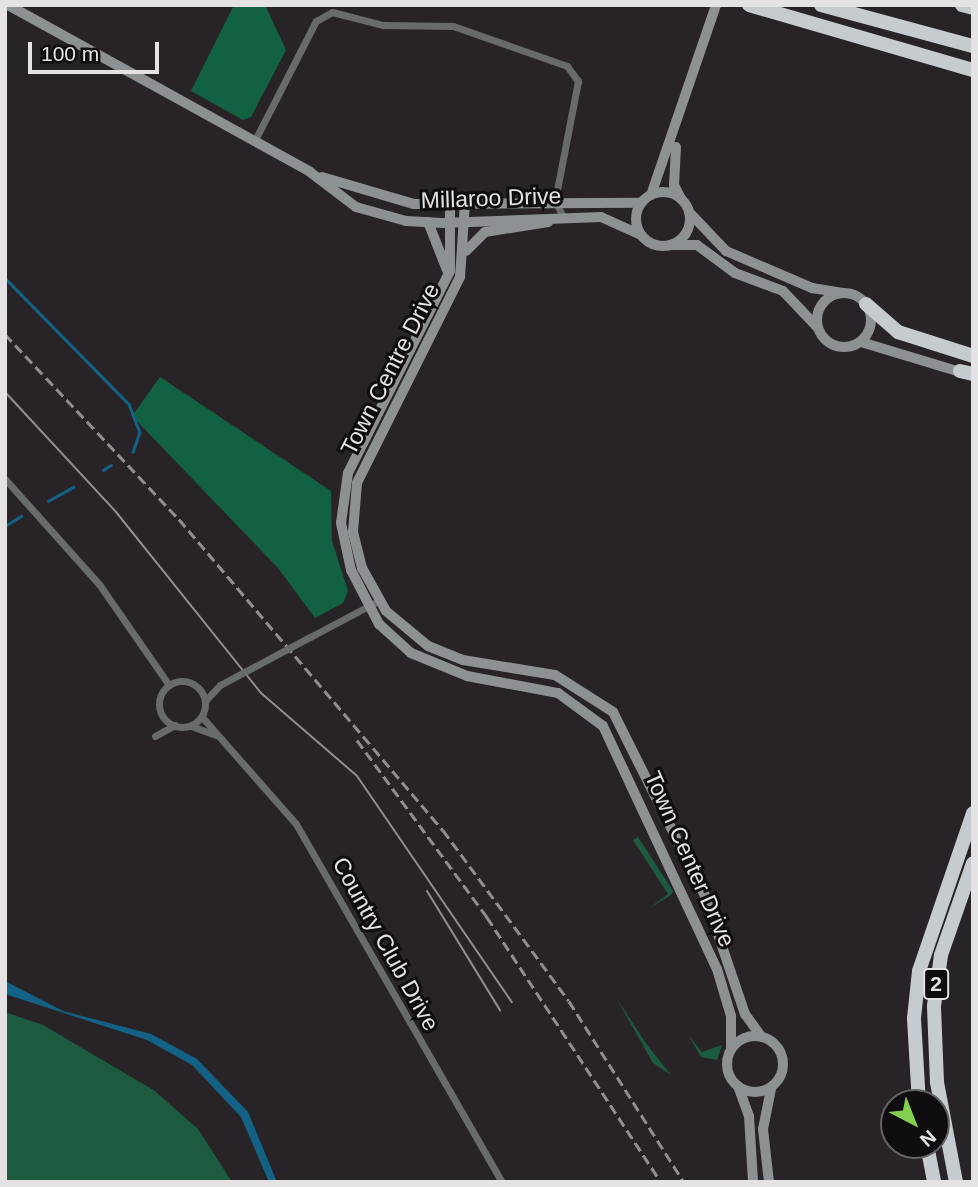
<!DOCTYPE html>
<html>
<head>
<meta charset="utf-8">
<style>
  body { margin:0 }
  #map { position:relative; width:978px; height:1187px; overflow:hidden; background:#272327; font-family:Arial,sans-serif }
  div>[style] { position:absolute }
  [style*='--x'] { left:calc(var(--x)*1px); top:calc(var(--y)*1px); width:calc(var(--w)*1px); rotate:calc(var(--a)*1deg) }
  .green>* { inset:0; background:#1c5b40 }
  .forest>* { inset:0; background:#116142 }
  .water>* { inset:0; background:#136285 }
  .stream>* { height:2.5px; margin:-1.25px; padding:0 1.25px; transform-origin:1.25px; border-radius:1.25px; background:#136285 }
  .street>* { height:7px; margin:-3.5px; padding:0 3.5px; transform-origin:3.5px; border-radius:3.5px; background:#686a6c }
  .street>.ring { margin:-3.5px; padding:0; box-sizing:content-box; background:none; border:7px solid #686a6c; border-radius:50% }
  .secondary>* { height:10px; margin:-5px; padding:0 5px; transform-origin:5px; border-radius:5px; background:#8e9194 }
  .secondary>.ring { margin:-5px; padding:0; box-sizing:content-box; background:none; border:10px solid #8e9194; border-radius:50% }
  .highway>* { height:14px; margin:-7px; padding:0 7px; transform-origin:7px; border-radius:7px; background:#c6cbd0 }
  .tram>* { height:2px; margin:-1px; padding:0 1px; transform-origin:1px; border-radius:1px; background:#918d90 }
  .rail>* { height:2.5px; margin-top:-1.25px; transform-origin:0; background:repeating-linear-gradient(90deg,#918d90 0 10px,transparent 0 15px) }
  .street-bridge>* { height:7px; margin:-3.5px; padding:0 3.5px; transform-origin:3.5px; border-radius:3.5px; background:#686a6c }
  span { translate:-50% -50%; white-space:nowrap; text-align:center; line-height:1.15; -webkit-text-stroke:6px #0f0d0f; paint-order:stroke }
  .shield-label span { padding:2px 5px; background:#0f0d0f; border:2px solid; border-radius:5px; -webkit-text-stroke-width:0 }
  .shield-label { font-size:21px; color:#e5e2e4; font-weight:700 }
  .street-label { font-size:23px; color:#e5e2e4 }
  .frame { position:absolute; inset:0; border:7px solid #e5e2e4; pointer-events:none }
  .north { position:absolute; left:880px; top:1089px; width:70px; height:70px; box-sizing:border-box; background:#0f0d0f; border:2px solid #656264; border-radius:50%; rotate:138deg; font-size:19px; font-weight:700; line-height:28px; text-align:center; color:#e5e2e4 }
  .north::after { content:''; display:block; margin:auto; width:24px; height:32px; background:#84cf4d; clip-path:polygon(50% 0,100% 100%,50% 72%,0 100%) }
  .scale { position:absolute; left:28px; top:42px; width:131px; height:32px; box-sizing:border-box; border:4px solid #e5e2e4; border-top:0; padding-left:9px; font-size:21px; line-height:24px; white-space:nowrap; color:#e5e2e4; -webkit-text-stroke:5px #0f0d0f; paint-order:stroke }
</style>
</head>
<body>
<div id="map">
  <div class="green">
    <i style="clip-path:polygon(638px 837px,673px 891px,671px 895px,648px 909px,668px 894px,633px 840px)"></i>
    <i style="clip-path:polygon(615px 996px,647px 1045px,671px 1075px,653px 1063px)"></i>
    <i style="clip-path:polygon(5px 1012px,43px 1025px,155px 1091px,198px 1129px,232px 1182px,5px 1182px)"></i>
    <i style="clip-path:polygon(689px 1036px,702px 1052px,722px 1045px,717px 1060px,701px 1057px)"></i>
  </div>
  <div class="forest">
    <i style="clip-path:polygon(234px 5px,265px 5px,286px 50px,251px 117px,243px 120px,191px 91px)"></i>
    <i style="clip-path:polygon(160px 377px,331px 491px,332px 541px,348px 591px,343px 603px,315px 618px,278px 568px,132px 416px)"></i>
  </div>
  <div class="water">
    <i style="clip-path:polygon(5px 981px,63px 1011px,151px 1034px,197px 1059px,248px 1112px,277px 1182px,269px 1182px,241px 1117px,192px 1065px,147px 1040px,5px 994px)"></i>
  </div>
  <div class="stream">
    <i style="--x:5;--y:278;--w:177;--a:45.5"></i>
    <i style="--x:129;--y:404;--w:30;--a:69"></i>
    <i style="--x:140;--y:432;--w:21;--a:109"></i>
    <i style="--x:103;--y:470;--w:9;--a:-32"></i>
    <i style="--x:48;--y:501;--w:29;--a:-29"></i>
    <i style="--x:5;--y:526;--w:19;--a:-32"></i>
  </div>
  <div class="street">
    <i style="--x:254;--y:142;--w:136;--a:-62.9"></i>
    <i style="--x:316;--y:21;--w:18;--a:-29"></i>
    <i style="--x:332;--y:12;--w:53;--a:14.3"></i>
    <i style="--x:383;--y:25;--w:70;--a:0.8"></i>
    <i style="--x:453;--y:26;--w:121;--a:19.3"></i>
    <i style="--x:567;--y:66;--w:19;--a:54"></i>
    <i style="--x:578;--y:81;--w:121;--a:100.9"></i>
    <i style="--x:555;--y:200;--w:19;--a:65"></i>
    <i style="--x:5;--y:479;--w:141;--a:48.2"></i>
    <i style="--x:99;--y:584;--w:123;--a:55.3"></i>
    <i style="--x:310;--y:637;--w:77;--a:-27.9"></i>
    <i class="ring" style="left:159px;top:681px;width:39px;height:39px"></i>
    <i style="--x:205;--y:701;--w:22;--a:-47"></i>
    <i style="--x:202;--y:717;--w:142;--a:48.7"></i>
    <i style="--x:296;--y:824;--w:413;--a:60.1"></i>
    <i style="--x:191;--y:726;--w:27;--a:20"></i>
    <i style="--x:155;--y:736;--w:23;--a:-29"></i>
  </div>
  <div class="secondary">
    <i style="--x:8;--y:5;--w:345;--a:28.9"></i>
    <i style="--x:310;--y:172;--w:58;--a:37.3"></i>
    <i style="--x:356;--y:207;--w:52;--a:15.6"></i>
    <i style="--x:406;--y:221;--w:37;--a:3"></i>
    <i style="--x:443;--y:223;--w:158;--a:-2.2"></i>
    <i style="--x:601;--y:217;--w:44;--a:24.2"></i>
    <i style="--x:676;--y:147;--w:38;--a:93"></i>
    <i style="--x:674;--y:185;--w:16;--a:63"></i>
    <i style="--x:322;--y:177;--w:96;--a:16.4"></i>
    <i style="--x:414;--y:204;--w:227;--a:-0.3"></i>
    <i class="ring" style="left:636px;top:192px;width:44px;height:44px"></i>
    <i style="--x:651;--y:195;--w:201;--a:-71.1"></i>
    <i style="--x:465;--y:202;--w:75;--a:93.8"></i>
    <i style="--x:460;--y:277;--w:230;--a:116.6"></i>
    <i style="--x:357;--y:483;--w:49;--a:94.7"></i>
    <i style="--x:353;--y:532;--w:37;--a:76"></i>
    <i style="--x:362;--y:568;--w:49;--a:60.8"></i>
    <i style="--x:386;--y:611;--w:55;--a:39.8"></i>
    <i style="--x:428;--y:646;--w:38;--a:22"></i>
    <i style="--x:463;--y:660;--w:93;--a:9.3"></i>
    <i style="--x:555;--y:675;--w:69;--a:32.5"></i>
    <i style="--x:613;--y:712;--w:206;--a:63.4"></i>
    <i style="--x:705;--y:896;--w:125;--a:71.3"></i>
    <i style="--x:745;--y:1014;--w:27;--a:54"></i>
    <i style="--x:450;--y:203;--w:68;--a:90"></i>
    <i style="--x:450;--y:271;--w:226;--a:116.8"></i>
    <i style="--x:348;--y:473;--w:50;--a:98"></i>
    <i style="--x:341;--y:523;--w:48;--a:78"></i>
    <i style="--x:351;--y:570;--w:61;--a:62.6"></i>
    <i style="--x:379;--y:624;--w:43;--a:42.2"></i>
    <i style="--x:411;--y:653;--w:61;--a:22.3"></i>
    <i style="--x:467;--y:676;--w:93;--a:10.6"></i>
    <i style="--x:558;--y:693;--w:56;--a:36.3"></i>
    <i style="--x:603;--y:726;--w:268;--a:64.9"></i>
    <i style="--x:717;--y:969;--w:49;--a:73.4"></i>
    <i style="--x:731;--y:1016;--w:33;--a:90"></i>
    <i style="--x:689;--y:212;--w:54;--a:46.5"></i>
    <i style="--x:726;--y:251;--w:94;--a:23.3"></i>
    <i style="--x:812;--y:288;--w:31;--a:9"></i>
    <i style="--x:428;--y:222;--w:52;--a:68.4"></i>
    <i style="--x:671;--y:245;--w:26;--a:0"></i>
    <i style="--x:697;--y:245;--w:47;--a:36.4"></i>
    <i style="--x:735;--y:273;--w:51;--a:20.6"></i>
    <i style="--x:783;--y:291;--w:51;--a:46.6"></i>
    <i style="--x:466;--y:251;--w:27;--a:-45"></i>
    <i style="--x:485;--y:232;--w:64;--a:-9"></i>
    <i class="ring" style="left:817px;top:293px;width:44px;height:44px"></i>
    <i style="--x:861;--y:342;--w:108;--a:16.8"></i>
    <i class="ring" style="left:727px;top:1036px;width:46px;height:46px"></i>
    <i style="--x:738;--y:1086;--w:32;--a:70"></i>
    <i style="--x:749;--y:1116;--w:66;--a:86.5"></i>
    <i style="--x:769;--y:1182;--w:53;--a:-96.5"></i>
    <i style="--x:763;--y:1129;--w:41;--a:-78.7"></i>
  </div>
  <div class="highway">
    <i style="--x:749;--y:5;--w:233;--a:16.2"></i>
    <i style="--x:821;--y:5;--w:157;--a:15.1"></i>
    <i style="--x:962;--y:5;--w:11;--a:15"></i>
    <i style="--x:866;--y:304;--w:43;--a:41.2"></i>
    <i style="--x:898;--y:332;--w:79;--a:17.7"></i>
    <i style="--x:960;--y:371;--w:13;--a:13"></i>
    <i style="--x:919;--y:1103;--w:85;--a:-93.4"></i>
    <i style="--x:914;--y:1018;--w:47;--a:-83.9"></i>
    <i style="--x:919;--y:971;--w:167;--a:-71.1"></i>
    <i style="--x:927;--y:1145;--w:38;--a:79"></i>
    <i style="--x:956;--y:1182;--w:102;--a:-100.8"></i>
    <i style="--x:937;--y:1082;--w:76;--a:-92.3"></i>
    <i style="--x:934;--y:1006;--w:51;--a:-82.2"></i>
    <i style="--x:941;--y:955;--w:97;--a:-70.8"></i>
  </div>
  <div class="tram">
    <i style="--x:5;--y:392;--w:163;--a:47.2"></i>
    <i style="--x:116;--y:512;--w:232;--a:51.3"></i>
    <i style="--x:261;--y:693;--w:127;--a:40.8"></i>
    <i style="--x:357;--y:776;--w:274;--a:55.6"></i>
    <i style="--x:427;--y:891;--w:140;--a:58.5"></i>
  </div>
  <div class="rail">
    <i style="--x:5;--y:334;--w:254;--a:46.8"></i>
    <i style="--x:179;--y:519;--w:408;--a:49.7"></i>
    <i style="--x:443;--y:830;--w:212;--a:53.6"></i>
    <i style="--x:569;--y:1001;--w:214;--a:57.6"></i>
    <i style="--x:357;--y:740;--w:220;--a:53.7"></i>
    <i style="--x:487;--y:917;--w:317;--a:56.7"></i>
  </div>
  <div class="street-bridge">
    <i style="--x:220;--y:685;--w:102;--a:-28.1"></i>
  </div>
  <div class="shield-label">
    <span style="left:936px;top:984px">2</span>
  </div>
  <div class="street-label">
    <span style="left:491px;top:198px;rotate:-2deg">Millaroo Drive</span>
    <span style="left:390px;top:369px;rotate:-63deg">Town Centre Drive</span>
    <span style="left:690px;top:859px;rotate:66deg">Town Center Drive</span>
    <span style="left:386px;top:944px;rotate:61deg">Country Club Drive</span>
  </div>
  <div class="frame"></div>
  <div class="north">N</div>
  <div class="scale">100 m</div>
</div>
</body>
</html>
